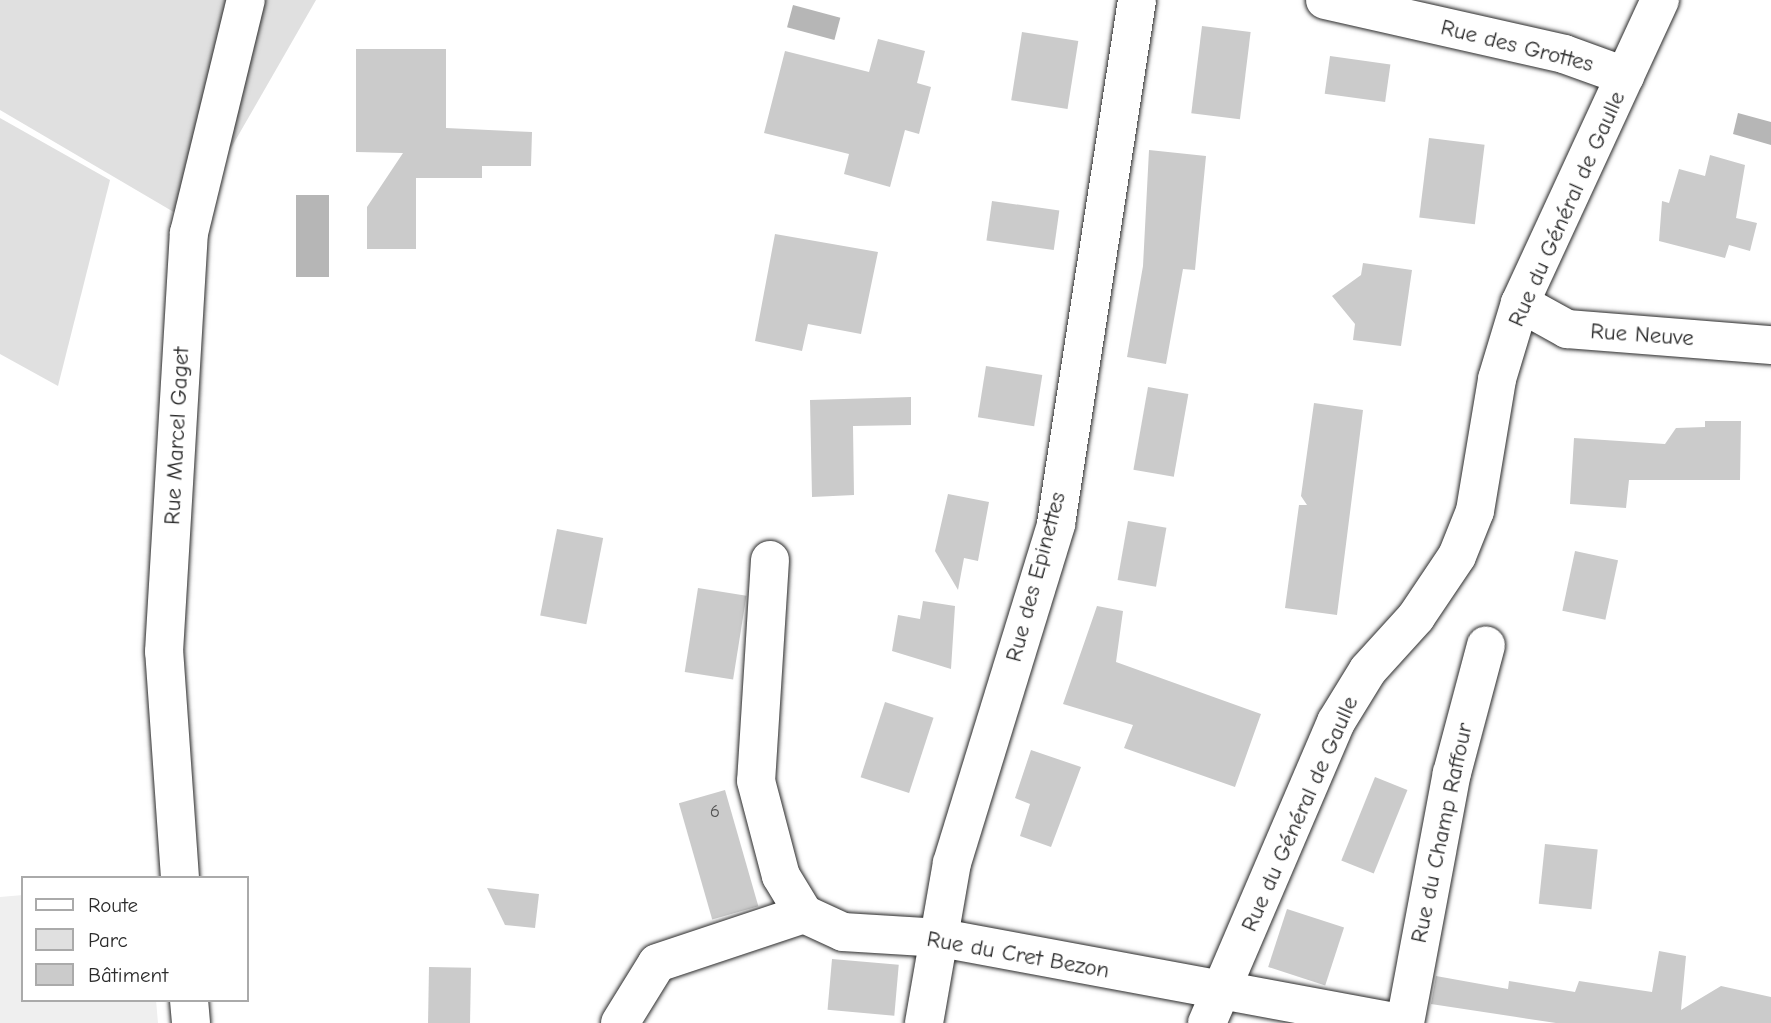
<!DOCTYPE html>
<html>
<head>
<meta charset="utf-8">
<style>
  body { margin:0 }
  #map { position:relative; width:1771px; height:1023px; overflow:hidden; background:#fff; font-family:"Comic Neue",sans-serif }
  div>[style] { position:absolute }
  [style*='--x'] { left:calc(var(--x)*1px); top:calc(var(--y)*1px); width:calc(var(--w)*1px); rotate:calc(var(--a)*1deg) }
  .built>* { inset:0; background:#efefef }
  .green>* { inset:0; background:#e0e0e0 }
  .water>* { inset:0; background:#b6b6b6; transform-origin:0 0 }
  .building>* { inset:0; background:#cbcbcb; transform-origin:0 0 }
  .roads { filter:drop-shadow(0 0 2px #2b2b2b) drop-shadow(0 0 2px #2b2b2b) }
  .street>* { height:38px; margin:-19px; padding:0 19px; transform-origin:19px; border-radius:19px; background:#fff }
  .secondary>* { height:38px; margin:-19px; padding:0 19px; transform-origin:19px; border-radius:19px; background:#fff }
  span { translate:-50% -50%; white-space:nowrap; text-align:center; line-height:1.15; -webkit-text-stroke:5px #fff; paint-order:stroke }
  .number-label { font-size:19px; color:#535353 }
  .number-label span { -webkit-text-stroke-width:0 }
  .street-label { font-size:23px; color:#2b2b2b }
  .legend { position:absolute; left:21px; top:876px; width:228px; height:126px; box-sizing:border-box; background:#fff; border:2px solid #aaa; margin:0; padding:9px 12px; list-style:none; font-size:21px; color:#2b2b2b }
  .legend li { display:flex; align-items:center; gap:14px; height:35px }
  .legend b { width:35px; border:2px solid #aaa }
</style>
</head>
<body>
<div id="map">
  <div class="built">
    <i style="clip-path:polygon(23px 895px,23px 1000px,156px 1000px,158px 1023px,0 1023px,0 897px)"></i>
  </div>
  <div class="green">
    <i style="clip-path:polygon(0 0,316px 0,189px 221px,0 110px)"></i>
    <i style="clip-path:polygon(0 118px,110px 180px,58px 386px,0 354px)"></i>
  </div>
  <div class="water">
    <i style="left:793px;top:5px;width:49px;height:23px;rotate:15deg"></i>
    <i style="clip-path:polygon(1738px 113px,1771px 122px,1771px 145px,1733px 134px)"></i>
    <i style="left:296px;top:195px;width:33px;height:82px"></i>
  </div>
  <div class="building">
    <i style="left:1202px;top:26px;width:49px;height:88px;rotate:7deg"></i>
    <i style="left:1022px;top:32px;width:57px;height:69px;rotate:9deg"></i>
    <i style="clip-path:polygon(878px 39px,925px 51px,917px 83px,931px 87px,919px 134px,905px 130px,890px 187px,844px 174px,849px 154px,764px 133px,785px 51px,869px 72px)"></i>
    <i style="clip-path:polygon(356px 49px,446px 49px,446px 128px,532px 132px,531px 166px,482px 166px,482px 178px,416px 178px,416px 249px,367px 249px,367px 207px,403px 153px,356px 152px)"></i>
    <i style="left:1330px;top:56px;width:61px;height:38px;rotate:8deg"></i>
    <i style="left:1429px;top:138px;width:56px;height:80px;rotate:7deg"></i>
    <i style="clip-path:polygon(1149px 150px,1206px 156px,1195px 270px,1183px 269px,1166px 364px,1127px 357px,1143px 266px)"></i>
    <i style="clip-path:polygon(1710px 155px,1745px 165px,1736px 218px,1757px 223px,1750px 251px,1729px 245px,1725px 258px,1659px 241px,1662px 201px,1669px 203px,1679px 169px,1705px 176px)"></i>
    <i style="left:992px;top:201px;width:68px;height:40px;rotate:8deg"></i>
    <i style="clip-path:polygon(775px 234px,878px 252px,861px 334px,808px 324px,802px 351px,755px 341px)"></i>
    <i style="clip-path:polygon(1363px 263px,1412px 270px,1401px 346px,1353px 340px,1355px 324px,1332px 296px,1361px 275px)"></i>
    <i style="left:986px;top:366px;width:57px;height:52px;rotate:9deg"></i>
    <i style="left:1148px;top:387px;width:41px;height:84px;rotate:10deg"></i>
    <i style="clip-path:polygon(911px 397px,911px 425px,853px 426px,854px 495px,812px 497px,810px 400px)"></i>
    <i style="clip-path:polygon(1314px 403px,1363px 410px,1337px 615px,1285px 608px,1299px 505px,1307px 505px,1301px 496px)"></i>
    <i style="clip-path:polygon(1705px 421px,1741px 421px,1740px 480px,1629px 480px,1626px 508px,1570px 504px,1574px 438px,1665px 444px,1676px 428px,1705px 427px)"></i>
    <i style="clip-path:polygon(948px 494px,989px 502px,978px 561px,964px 558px,958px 590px,935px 551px)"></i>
    <i style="left:1128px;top:521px;width:39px;height:60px;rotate:10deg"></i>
    <i style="left:557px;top:529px;width:47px;height:88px;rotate:11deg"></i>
    <i style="left:1575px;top:551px;width:44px;height:61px;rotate:12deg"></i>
    <i style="left:698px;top:588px;width:49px;height:85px;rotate:9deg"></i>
    <i style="clip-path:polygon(923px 601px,955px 606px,951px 669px,892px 651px,898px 615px,920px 619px)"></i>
    <i style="clip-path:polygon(1097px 606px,1123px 611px,1116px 662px,1261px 714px,1235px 787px,1124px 748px,1133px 725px,1063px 704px)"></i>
    <i style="left:885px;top:702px;width:51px;height:79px;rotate:18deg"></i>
    <i style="clip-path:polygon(1031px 750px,1081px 767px,1051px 847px,1020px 836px,1030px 804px,1015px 798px)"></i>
    <i style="left:1375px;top:777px;width:35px;height:90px;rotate:22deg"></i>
    <i style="left:725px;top:790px;width:121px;height:48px;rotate:74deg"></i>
    <i style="left:1545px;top:844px;width:53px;height:60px;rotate:6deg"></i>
    <i style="clip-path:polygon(487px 888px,539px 894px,535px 928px,505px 925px)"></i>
    <i style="left:1287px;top:909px;width:60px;height:61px;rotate:18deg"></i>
    <i style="clip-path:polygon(1659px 951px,1686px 956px,1681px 1010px,1721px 986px,1771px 997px,1771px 1023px,1556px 1023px,1431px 1004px,1436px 976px,1508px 989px,1509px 981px,1575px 992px,1579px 981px,1652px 992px)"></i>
    <i style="left:832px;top:959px;width:67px;height:51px;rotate:5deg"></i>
    <i style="left:429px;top:967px;width:42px;height:56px;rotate:1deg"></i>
  </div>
  <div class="roads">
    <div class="street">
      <i style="--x:1325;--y:0;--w:245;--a:12.7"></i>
      <i style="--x:1564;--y:54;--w:65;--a:19.8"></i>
      <i style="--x:1520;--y:303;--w:54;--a:29"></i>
      <i style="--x:1567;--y:329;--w:205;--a:4.5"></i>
      <i style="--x:770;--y:560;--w:221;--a:93.6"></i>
      <i style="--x:756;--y:781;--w:98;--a:75.3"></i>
      <i style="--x:781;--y:876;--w:44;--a:58.8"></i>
      <i style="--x:804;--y:914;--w:43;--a:24.8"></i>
      <i style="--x:843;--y:932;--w:98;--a:3.5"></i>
      <i style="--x:941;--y:938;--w:465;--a:10.5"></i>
      <i style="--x:180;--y:878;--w:227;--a:-94"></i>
      <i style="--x:164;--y:652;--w:420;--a:-86.6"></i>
      <i style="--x:189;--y:233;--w:240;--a:-76.3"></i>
      <i style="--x:189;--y:1000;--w:23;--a:85"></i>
      <i style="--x:620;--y:1023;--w:70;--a:-58.3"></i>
      <i style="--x:657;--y:963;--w:155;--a:-18.4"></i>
      <i style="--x:924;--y:1023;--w:162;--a:-80.1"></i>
      <i style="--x:952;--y:863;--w:355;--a:-72.9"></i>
      <i style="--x:1056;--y:524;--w:530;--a:-81.21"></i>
      <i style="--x:1405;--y:1023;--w:254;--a:-79.4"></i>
      <i style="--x:1452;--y:773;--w:132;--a:-75.1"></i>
    </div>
    <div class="secondary">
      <i style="--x:1207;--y:1023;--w:327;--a:-66.8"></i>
      <i style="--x:1336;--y:722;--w:61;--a:-58.4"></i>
      <i style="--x:1368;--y:670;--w:72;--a:-47.8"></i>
      <i style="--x:1416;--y:617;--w:73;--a:-56.1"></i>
      <i style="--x:1457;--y:556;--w:48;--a:-68.2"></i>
      <i style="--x:1475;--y:511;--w:134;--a:-80.5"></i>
      <i style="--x:1497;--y:379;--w:79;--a:-73.2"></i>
      <i style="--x:1520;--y:303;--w:334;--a:-65.2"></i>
    </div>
  </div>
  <div class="number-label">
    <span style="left:715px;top:812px">6</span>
  </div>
  <div class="street-label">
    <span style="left:1517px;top:46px;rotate:14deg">Rue des Grottes</span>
    <span style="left:1567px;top:209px;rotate:-66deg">Rue du Général de Gaulle</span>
    <span style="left:1642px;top:335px;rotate:4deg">Rue Neuve</span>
    <span style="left:177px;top:436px;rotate:-87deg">Rue Marcel Gaget</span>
    <span style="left:1036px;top:577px;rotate:-75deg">Rue des Epinettes</span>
    <span style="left:1300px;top:814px;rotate:-66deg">Rue du Général de Gaulle</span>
    <span style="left:1442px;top:833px;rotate:-78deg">Rue du Champ Raffour</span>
    <span style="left:1018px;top:955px;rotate:10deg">Rue du Cret Bezon</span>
  </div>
  <ul class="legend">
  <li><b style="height:9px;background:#fff"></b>Route</li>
  <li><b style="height:19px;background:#e0e0e0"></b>Parc</li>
  <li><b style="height:19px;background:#cbcbcb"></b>Bâtiment</li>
  </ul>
</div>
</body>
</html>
